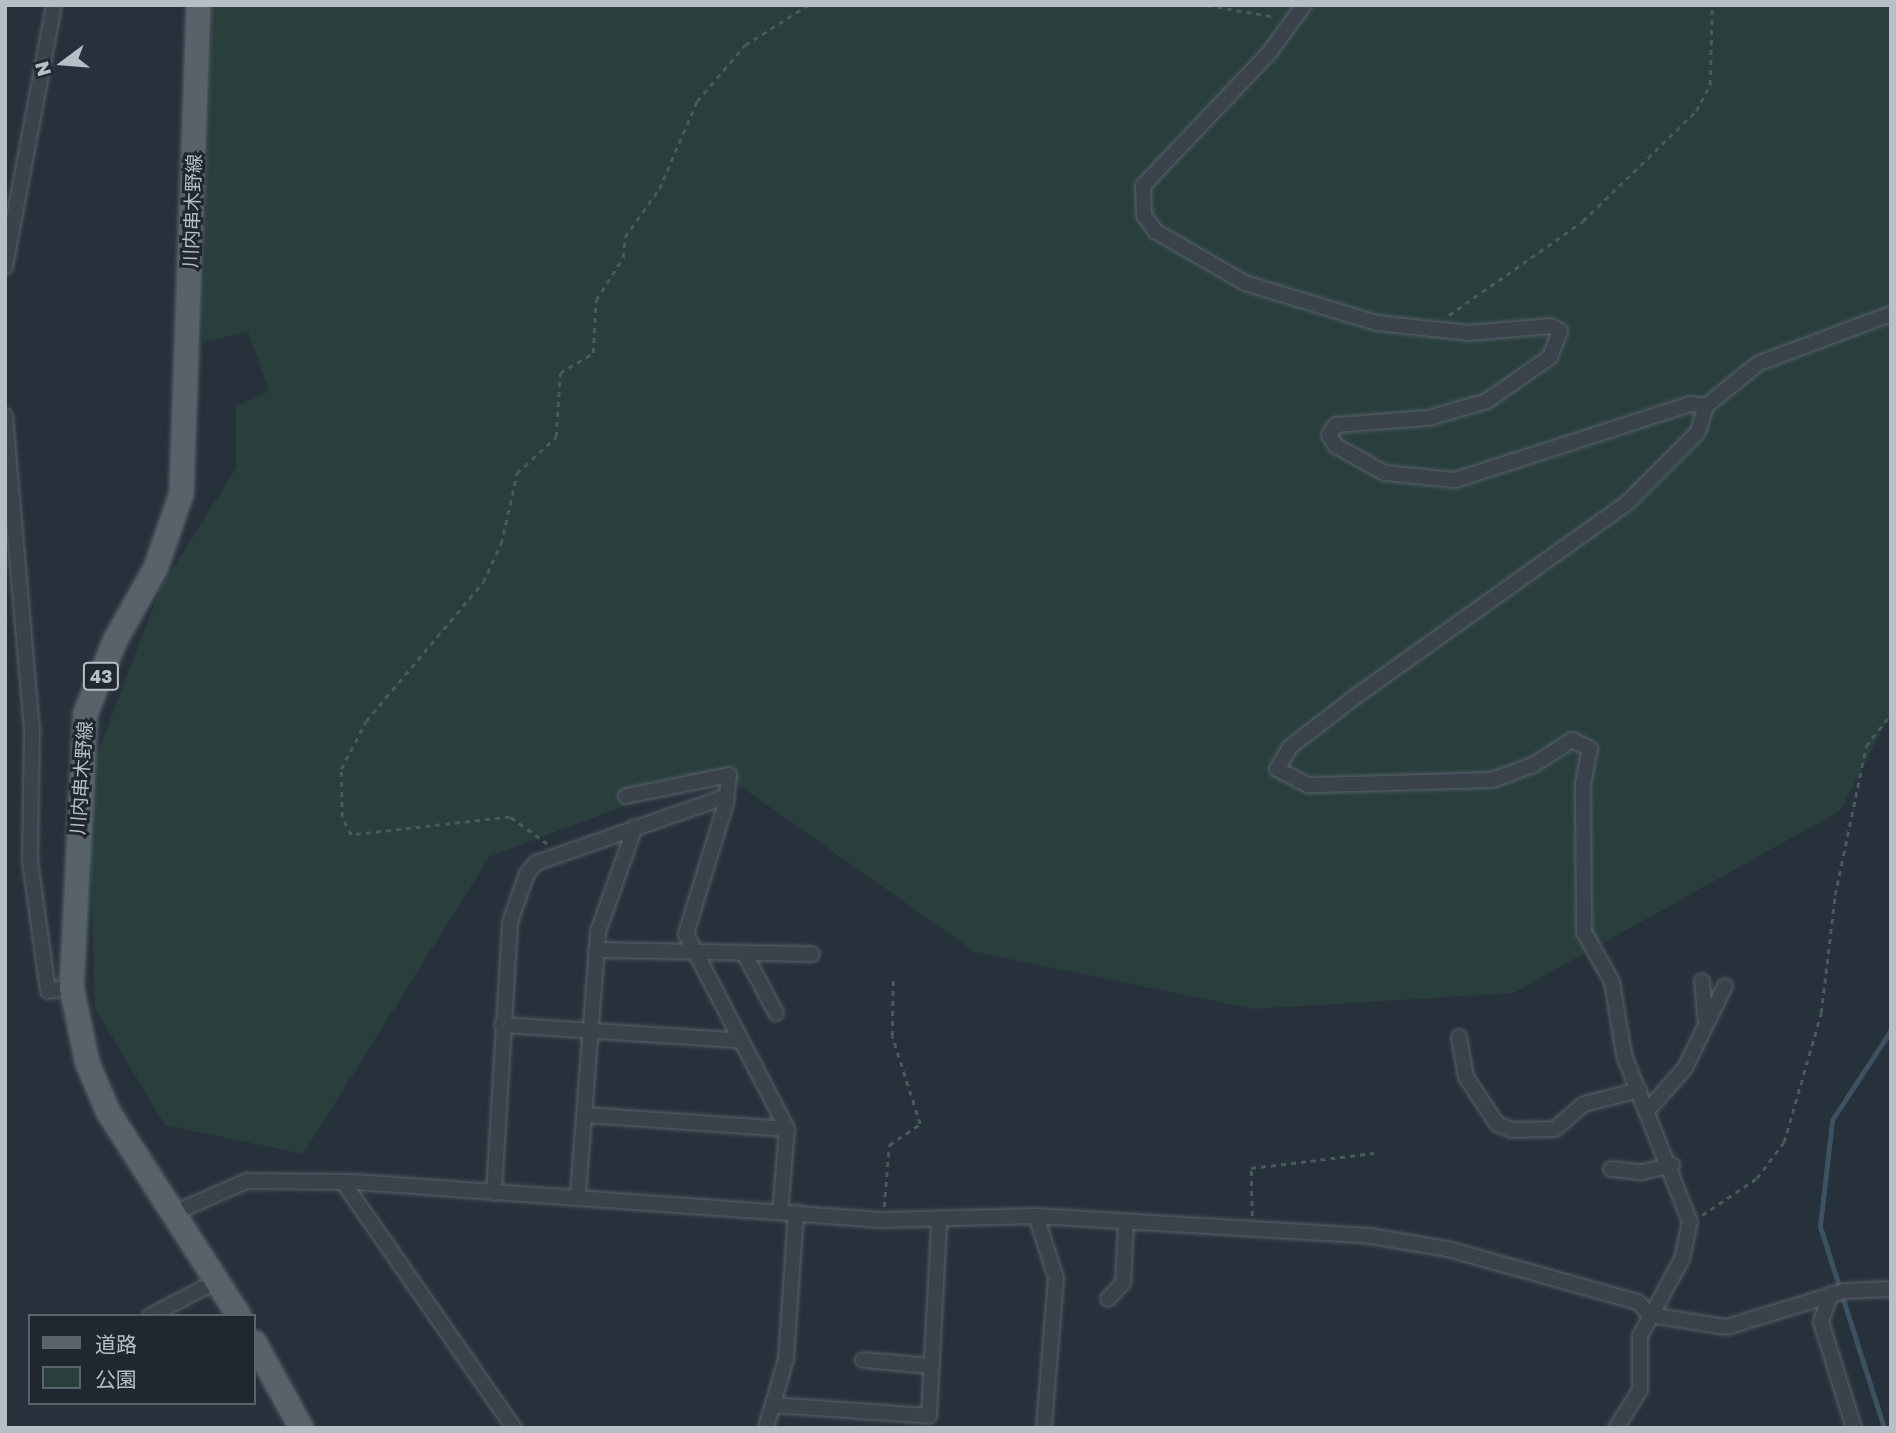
<!DOCTYPE html>
<html>
<head>
<meta charset="utf-8">
<style>
  body { margin:0 }
  #map { position:relative; width:1896px; height:1433px; overflow:hidden; background:#26313b; font-family:"Golos Text","Noto Sans JP",sans-serif }
  div>[style] { position:absolute }
  [style*='--x'] { left:calc(var(--x)*1px); top:calc(var(--y)*1px); width:calc(var(--w)*1px); rotate:calc(var(--a)*1deg) }
  .green>* { inset:0; background:#293e3d }
  .stream>* { height:5px; margin:-2.5px; padding:0 2.5px; transform-origin:2.5px; border-radius:2.5px; background:#3d5162 }
  .path>* { height:2.5px; margin-top:-1.25px; transform-origin:0; background:repeating-linear-gradient(90deg,#485a5b 0 5px,transparent 0 10px) }
  .roads { filter:drop-shadow(0 0 2px #58616a) drop-shadow(0 0 2px #58616a) }
  .street>* { height:14px; margin:-7px; padding:0 7px; transform-origin:7px; border-radius:7px; background:#3a434c }
  .primary>* { height:23px; margin:-11.5px; padding:0 11.5px; transform-origin:11.5px; border-radius:11.5px; background:#58626b }
  span { translate:-50% -50%; white-space:nowrap; text-align:center; line-height:1.15; -webkit-text-stroke:6px #1f2831; paint-order:stroke }
  .shield-label span { padding:2px 5px; background:#1f2831; border:2px solid; border-radius:5px; -webkit-text-stroke-width:0 }
  .shield-label { font-size:18px; color:#b6bec7; font-weight:700 }
  .street-label { font-size:19px; color:#b6bec7 }
  .frame { position:absolute; inset:0; border:7px solid #b6bec7; pointer-events:none }
  .legend { position:absolute; left:28px; top:1314px; width:228px; height:91px; box-sizing:border-box; background:#1f2831; border:2px solid #5b646d; margin:0; padding:9px 12px; list-style:none; font-size:21px; color:#b6bec7 }
  .legend li { display:flex; align-items:center; gap:14px; height:35px }
  .legend b { width:35px; border:2px solid #5b646d }
  .north { position:absolute; left:28px; top:28px; width:70px; height:70px; -webkit-text-stroke:5px #1f2831; paint-order:stroke; rotate:254deg; font-size:19px; font-weight:700; line-height:28px; text-align:center; color:#b6bec7 }
  .north::after { content:''; display:block; margin:auto; width:24px; height:32px; background:#b6bec7; clip-path:polygon(50% 0,100% 100%,50% 72%,0 100%) }
</style>
</head>
<body>
<div id="map">
  <div class="green">
    <i style="clip-path:polygon(212px 5px,1891px 5px,1891px 713px,1840px 811px,1513px 993px,1254px 1009px,975px 952px,719px 771px,490px 856px,303px 1154px,165px 1125px,95px 1008px,88px 778px,160px 589px,236px 468px,236px 406px,269px 391px,248px 332px,202px 342px)"></i>
  </div>
  <div class="stream">
    <i style="--x:1884;--y:1428;--w:212;--a:-107.6"></i>
    <i style="--x:1820;--y:1226;--w:107;--a:-83.5"></i>
    <i style="--x:1832;--y:1120;--w:108;--a:-56.8"></i>
  </div>
  <div class="path">
    <i style="--x:1207;--y:5;--w:70;--a:9.9"></i>
    <i style="--x:1449;--y:315;--w:164;--a:-35"></i>
    <i style="--x:1583;--y:221;--w:158;--a:-44.2"></i>
    <i style="--x:1696;--y:111;--w:30;--a:-62"></i>
    <i style="--x:1710;--y:85;--w:80;--a:-88.6"></i>
    <i style="--x:547;--y:844;--w:46;--a:-143.9"></i>
    <i style="--x:510;--y:817;--w:160;--a:173.5"></i>
    <i style="--x:351;--y:835;--w:20;--a:-117"></i>
    <i style="--x:342;--y:817;--w:48;--a:-91.2"></i>
    <i style="--x:341;--y:769;--w:54;--a:-62.5"></i>
    <i style="--x:366;--y:721;--w:182;--a:-49.9"></i>
    <i style="--x:483;--y:582;--w:42;--a:-64.7"></i>
    <i style="--x:501;--y:544;--w:73;--a:-77.3"></i>
    <i style="--x:517;--y:473;--w:53;--a:-42.7"></i>
    <i style="--x:556;--y:437;--w:64;--a:-86.4"></i>
    <i style="--x:560;--y:373;--w:39;--a:-31"></i>
    <i style="--x:593;--y:353;--w:53;--a:-86.8"></i>
    <i style="--x:596;--y:300;--w:50;--a:-57.3"></i>
    <i style="--x:623;--y:258;--w:21;--a:-85"></i>
    <i style="--x:625;--y:237;--w:59;--a:-54.7"></i>
    <i style="--x:659;--y:189;--w:96;--a:-66.6"></i>
    <i style="--x:697;--y:101;--w:74;--a:-49.4"></i>
    <i style="--x:745;--y:45;--w:75;--a:-32.4"></i>
    <i style="--x:884;--y:1207;--w:62;--a:-85.4"></i>
    <i style="--x:889;--y:1145;--w:37;--a:-34"></i>
    <i style="--x:920;--y:1124;--w:92;--a:-107.7"></i>
    <i style="--x:892;--y:1036;--w:57;--a:-89"></i>
    <i style="--x:1702;--y:1215;--w:66;--a:-33.9"></i>
    <i style="--x:1757;--y:1178;--w:45;--a:-53.1"></i>
    <i style="--x:1784;--y:1142;--w:134;--a:-74"></i>
    <i style="--x:1821;--y:1013;--w:119;--a:-83.2"></i>
    <i style="--x:1835;--y:895;--w:152;--a:-78.2"></i>
    <i style="--x:1866;--y:746;--w:41;--a:-52"></i>
    <i style="--x:1252;--y:1216;--w:48;--a:-91.2"></i>
    <i style="--x:1251;--y:1168;--w:124;--a:-7"></i>
  </div>
  <div class="roads">
    <div class="street">
      <i style="--x:1304;--y:5;--w:59;--a:126.1"></i>
      <i style="--x:1269;--y:53;--w:183;--a:133.5"></i>
      <i style="--x:1143;--y:186;--w:29;--a:88"></i>
      <i style="--x:1144;--y:215;--w:19;--a:55"></i>
      <i style="--x:1155;--y:231;--w:104;--a:30"></i>
      <i style="--x:1245;--y:283;--w:138;--a:16.9"></i>
      <i style="--x:1377;--y:323;--w:93;--a:6.2"></i>
      <i style="--x:1469;--y:333;--w:82;--a:-4.9"></i>
      <i style="--x:1551;--y:326;--w:10;--a:29"></i>
      <i style="--x:1560;--y:331;--w:28;--a:111"></i>
      <i style="--x:1550;--y:357;--w:77;--a:145.1"></i>
      <i style="--x:1487;--y:401;--w:61;--a:163.9"></i>
      <i style="--x:1428;--y:418;--w:92;--a:175.6"></i>
      <i style="--x:1336;--y:425;--w:12;--a:125"></i>
      <i style="--x:1329;--y:435;--w:13;--a:58"></i>
      <i style="--x:1336;--y:446;--w:56;--a:28.9"></i>
      <i style="--x:1385;--y:473;--w:70;--a:5.7"></i>
      <i style="--x:1455;--y:480;--w:247;--a:-17.9"></i>
      <i style="--x:1690;--y:404;--w:16;--a:7"></i>
      <i style="--x:5;--y:267;--w:267;--a:-79.4"></i>
      <i style="--x:1706;--y:406;--w:68;--a:-39.1"></i>
      <i style="--x:1759;--y:363;--w:141;--a:-20.4"></i>
      <i style="--x:5;--y:416;--w:315;--a:85.1"></i>
      <i style="--x:32;--y:730;--w:131;--a:90.9"></i>
      <i style="--x:30;--y:861;--w:131;--a:82.1"></i>
      <i style="--x:48;--y:991;--w:23;--a:-10"></i>
      <i style="--x:626;--y:796;--w:105;--a:-11.5"></i>
      <i style="--x:729;--y:775;--w:28;--a:96"></i>
      <i style="--x:596;--y:950;--w:216;--a:1.1"></i>
      <i style="--x:744;--y:953;--w:68;--a:61.9"></i>
      <i style="--x:1702;--y:981;--w:37;--a:85"></i>
      <i style="--x:502;--y:1025;--w:235;--a:3.7"></i>
      <i style="--x:1459;--y:1037;--w:41;--a:80.1"></i>
      <i style="--x:1466;--y:1077;--w:56;--a:56.6"></i>
      <i style="--x:1497;--y:1124;--w:16;--a:22"></i>
      <i style="--x:1512;--y:1130;--w:43;--a:-1.3"></i>
      <i style="--x:1555;--y:1129;--w:38;--a:-41"></i>
      <i style="--x:1584;--y:1104;--w:57;--a:-14.3"></i>
      <i style="--x:1648;--y:1110;--w:56;--a:-48.6"></i>
      <i style="--x:1685;--y:1068;--w:91;--a:-64"></i>
      <i style="--x:586;--y:1115;--w:201;--a:4"></i>
      <i style="--x:1611;--y:1169;--w:31;--a:6"></i>
      <i style="--x:1642;--y:1172;--w:31;--a:-13"></i>
      <i style="--x:343;--y:1182;--w:300;--a:55.2"></i>
      <i style="--x:494;--y:1193;--w:271;--a:-86.6"></i>
      <i style="--x:510;--y:922;--w:51;--a:-70.5"></i>
      <i style="--x:527;--y:874;--w:14;--a:-51"></i>
      <i style="--x:536;--y:863;--w:197;--a:-19.3"></i>
      <i style="--x:722;--y:798;--w:6;--a:51"></i>
      <i style="--x:726;--y:803;--w:137;--a:107"></i>
      <i style="--x:686;--y:934;--w:220;--a:62.6"></i>
      <i style="--x:787;--y:1129;--w:83;--a:94.8"></i>
      <i style="--x:578;--y:1194;--w:263;--a:-85.6"></i>
      <i style="--x:598;--y:932;--w:111;--a:-70.6"></i>
      <i style="--x:176;--y:1212;--w:77;--a:-23.6"></i>
      <i style="--x:247;--y:1181;--w:109;--a:0.5"></i>
      <i style="--x:356;--y:1182;--w:527;--a:4.13"></i>
      <i style="--x:882;--y:1220;--w:154;--a:-1.5"></i>
      <i style="--x:1036;--y:1216;--w:335;--a:3.4"></i>
      <i style="--x:1370;--y:1236;--w:79;--a:9.5"></i>
      <i style="--x:1448;--y:1249;--w:197;--a:15.6"></i>
      <i style="--x:1638;--y:1302;--w:18;--a:47"></i>
      <i style="--x:1650;--y:1315;--w:78;--a:8.9"></i>
      <i style="--x:1727;--y:1327;--w:122;--a:-17.1"></i>
      <i style="--x:1844;--y:1291;--w:47;--a:-2.4"></i>
      <i style="--x:1036;--y:1216;--w:65;--a:72.1"></i>
      <i style="--x:1056;--y:1278;--w:150;--a:94.6"></i>
      <i style="--x:1831;--y:1294;--w:30;--a:110"></i>
      <i style="--x:1821;--y:1322;--w:111;--a:72.7"></i>
      <i style="--x:1108;--y:1299;--w:22;--a:-47"></i>
      <i style="--x:1123;--y:1283;--w:61;--a:-87.2"></i>
      <i style="--x:150;--y:1316;--w:78;--a:-27.6"></i>
      <i style="--x:863;--y:1360;--w:68;--a:5"></i>
      <i style="--x:773;--y:1405;--w:156;--a:4"></i>
      <i style="--x:929;--y:1416;--w:194;--a:-87"></i>
      <i style="--x:766;--y:1428;--w:72;--a:-73.8"></i>
      <i style="--x:786;--y:1359;--w:147;--a:-86.1"></i>
      <i style="--x:1616;--y:1428;--w:45;--a:-57.7"></i>
      <i style="--x:1640;--y:1390;--w:54;--a:-90"></i>
      <i style="--x:1640;--y:1336;--w:88;--a:-61.4"></i>
      <i style="--x:1682;--y:1259;--w:38;--a:-78"></i>
      <i style="--x:1690;--y:1222;--w:180;--a:-111.6"></i>
      <i style="--x:1624;--y:1055;--w:74;--a:-99.3"></i>
      <i style="--x:1612;--y:982;--w:57;--a:-119.2"></i>
      <i style="--x:1584;--y:932;--w:148;--a:-90.4"></i>
      <i style="--x:1583;--y:784;--w:36;--a:-79"></i>
      <i style="--x:1590;--y:749;--w:20;--a:-153"></i>
      <i style="--x:1572;--y:740;--w:46;--a:147.3"></i>
      <i style="--x:1533;--y:765;--w:44;--a:159.9"></i>
      <i style="--x:1492;--y:780;--w:184;--a:178.4"></i>
      <i style="--x:1308;--y:785;--w:35;--a:-153"></i>
      <i style="--x:1277;--y:769;--w:26;--a:-59"></i>
      <i style="--x:1290;--y:747;--w:82;--a:-37.6"></i>
      <i style="--x:1355;--y:697;--w:334;--a:-35.5"></i>
      <i style="--x:1627;--y:503;--w:100;--a:-45"></i>
      <i style="--x:1698;--y:432;--w:27;--a:-73"></i>
    </div>
    <div class="primary">
      <i style="--x:198;--y:5;--w:488;--a:92"></i>
      <i style="--x:181;--y:493;--w:79;--a:109.1"></i>
      <i style="--x:155;--y:568;--w:81;--a:119.4"></i>
      <i style="--x:115;--y:639;--w:80;--a:112.1"></i>
      <i style="--x:85;--y:713;--w:274;--a:92.9"></i>
      <i style="--x:71;--y:987;--w:78;--a:78.1"></i>
      <i style="--x:87;--y:1063;--w:53;--a:66.8"></i>
      <i style="--x:108;--y:1112;--w:242;--a:57.3"></i>
      <i style="--x:254;--y:1342;--w:98;--a:61.3"></i>
    </div>
  </div>
  <div class="shield-label">
    <span style="left:101px;top:676px">43</span>
  </div>
  <div class="street-label">
    <span style="left:192px;top:211px;rotate:-88deg">川内串木野線</span>
    <span style="left:81px;top:778px;rotate:-86deg">川内串木野線</span>
  </div>
  <div class="frame"></div>
  <ul class="legend">
  <li><b style="height:9px;background:#58626b"></b>道路</li>
  <li><b style="height:19px;background:#293e3d"></b>公園</li>
  </ul>
  <div class="north">N</div>
</div>
</body>
</html>
